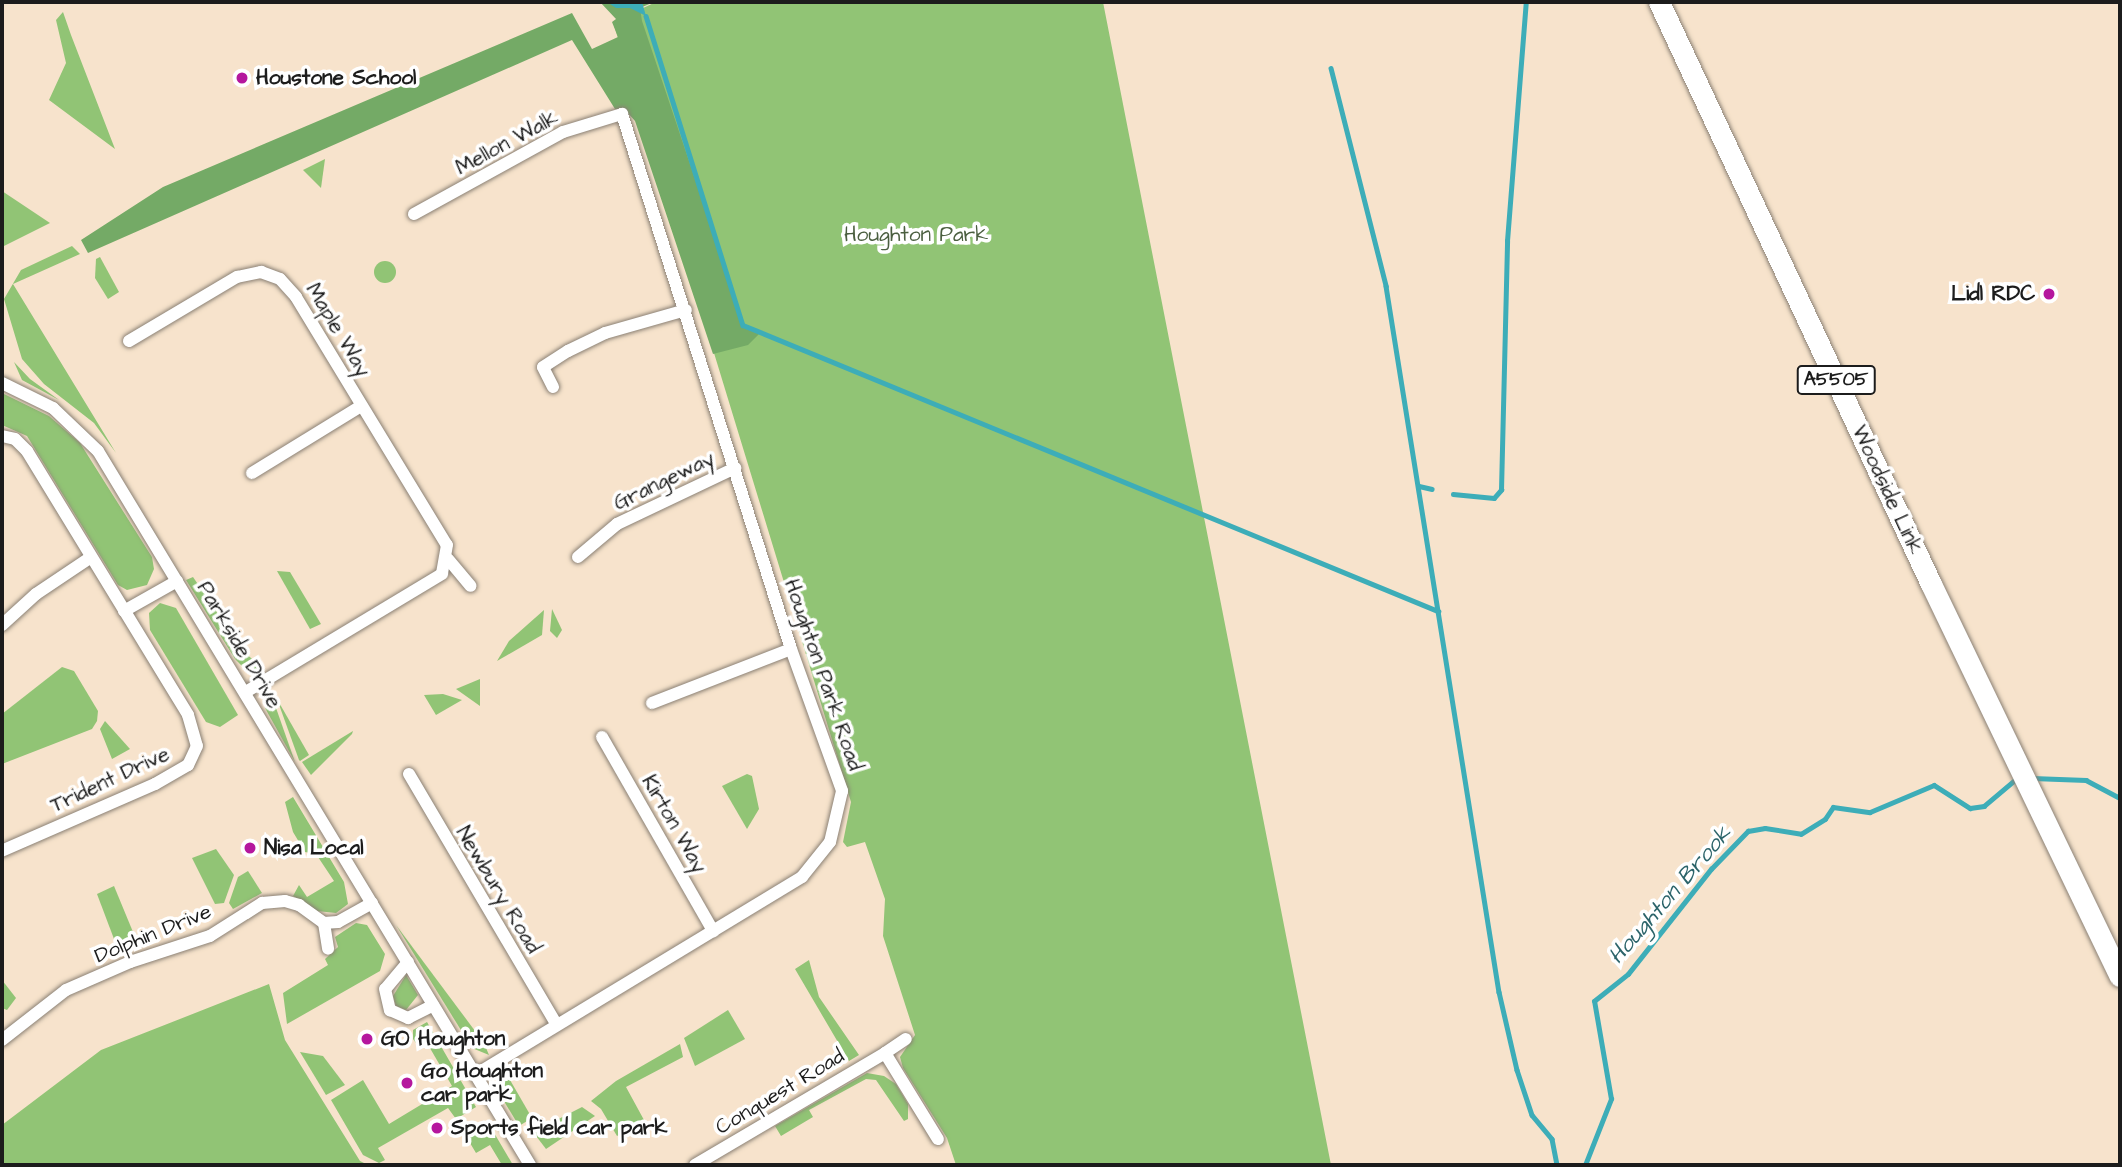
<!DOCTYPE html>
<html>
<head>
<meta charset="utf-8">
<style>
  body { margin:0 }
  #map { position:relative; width:2122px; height:1167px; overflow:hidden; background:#f7e3cc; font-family:"Architects Daughter",sans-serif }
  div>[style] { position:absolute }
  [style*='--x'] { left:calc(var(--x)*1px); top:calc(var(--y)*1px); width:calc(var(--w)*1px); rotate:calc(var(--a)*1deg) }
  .green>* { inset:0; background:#91c475 }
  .round { border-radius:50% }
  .forest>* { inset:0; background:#74aa66 }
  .water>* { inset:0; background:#3dadb8 }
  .stream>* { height:4.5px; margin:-2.25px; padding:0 2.25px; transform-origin:2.25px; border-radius:2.25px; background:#3dadb8 }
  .roads { filter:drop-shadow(0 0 2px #8a8074) drop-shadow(0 0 2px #8a8074) }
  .street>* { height:12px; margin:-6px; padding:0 6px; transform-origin:6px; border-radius:6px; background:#fff }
  .primary>* { height:21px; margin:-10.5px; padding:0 10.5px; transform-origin:10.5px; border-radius:10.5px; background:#fff }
  .dots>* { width:19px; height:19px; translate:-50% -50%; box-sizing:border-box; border:4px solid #fff; border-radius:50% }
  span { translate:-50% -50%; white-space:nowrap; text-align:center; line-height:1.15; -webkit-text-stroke:7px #fff; paint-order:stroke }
  .shield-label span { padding:2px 5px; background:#fff; border:2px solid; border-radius:5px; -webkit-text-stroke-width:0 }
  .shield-label { font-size:19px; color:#1c1c1c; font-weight:700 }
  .poi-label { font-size:21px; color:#1c1c1c; font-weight:700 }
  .left { translate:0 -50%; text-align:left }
  .right { translate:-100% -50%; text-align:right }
  .street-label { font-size:21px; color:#1c1c1c }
  .park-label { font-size:21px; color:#4b5f40 }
  .water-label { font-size:23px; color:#2c646a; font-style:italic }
  .frame { position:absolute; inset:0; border:4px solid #1c1c1c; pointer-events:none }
</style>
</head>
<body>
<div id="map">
  <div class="green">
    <i style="clip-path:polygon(656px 2px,1103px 2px,1331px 1165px,956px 1165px,947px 1138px,903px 1068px,900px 1057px,915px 1035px,883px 936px,885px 899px,865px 842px,847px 847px,843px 842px,851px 802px,613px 22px)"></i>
    <i style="clip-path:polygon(63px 12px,71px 35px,115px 149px,49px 100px,66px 63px,56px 20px)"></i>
    <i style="clip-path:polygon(325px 159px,321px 188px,303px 170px)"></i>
    <i style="clip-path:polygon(2px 191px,50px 223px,2px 247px)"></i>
    <i style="clip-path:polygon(72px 246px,80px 254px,13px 284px,116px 453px,94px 423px,44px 384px,22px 359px,4px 299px,21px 270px)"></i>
    <i style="clip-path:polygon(100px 257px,119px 292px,108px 299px,95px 278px,96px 259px)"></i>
    <i class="round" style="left:374px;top:261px;width:22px;height:22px"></i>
    <i style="clip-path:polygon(14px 362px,30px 379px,59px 400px,22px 380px)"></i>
    <i style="clip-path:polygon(2px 393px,49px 416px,80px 443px,152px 557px,154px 569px,147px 585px,127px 590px,118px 585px,27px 436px,2px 425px)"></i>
    <i style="clip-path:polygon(277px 571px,290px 572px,321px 624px,310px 629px)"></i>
    <i style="clip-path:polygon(193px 577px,244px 652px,265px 670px,247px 671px,235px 659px,186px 580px)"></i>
    <i style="clip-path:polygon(160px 603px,176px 608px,238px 715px,220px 727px,206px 722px,150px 630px,149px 613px)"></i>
    <i style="clip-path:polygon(552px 609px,562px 630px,557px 638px,550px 631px)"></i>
    <i style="clip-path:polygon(544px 610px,542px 635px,497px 661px,509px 641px)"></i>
    <i style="clip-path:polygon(62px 667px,74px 671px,98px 711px,97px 721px,92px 729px,2px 764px,2px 714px)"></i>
    <i style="clip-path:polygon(480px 679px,480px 706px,456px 689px)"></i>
    <i style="clip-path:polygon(269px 688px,295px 762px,265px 708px)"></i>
    <i style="clip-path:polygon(443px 694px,462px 700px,436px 715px,424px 695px)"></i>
    <i style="clip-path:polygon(277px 699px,309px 755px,300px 761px,299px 760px)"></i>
    <i style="clip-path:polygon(105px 721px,130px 749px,112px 759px,100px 729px)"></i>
    <i style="clip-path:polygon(353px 731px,352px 734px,311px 775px,302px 762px)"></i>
    <i style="clip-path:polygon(747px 774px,752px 776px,759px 809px,747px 829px,722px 786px)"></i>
    <i style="clip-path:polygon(293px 797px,344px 882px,348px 904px,336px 913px,317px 911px,293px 896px,299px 885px,307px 897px,334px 881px,316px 854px,305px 852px,293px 832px,285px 802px)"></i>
    <i style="clip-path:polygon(216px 849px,234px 875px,224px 903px,215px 904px,192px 858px)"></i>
    <i style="clip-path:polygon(248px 871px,262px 893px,233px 909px,229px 903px,238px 877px)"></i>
    <i style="clip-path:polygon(114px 886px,133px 932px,131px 941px,114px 939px,97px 894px)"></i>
    <i style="clip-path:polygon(356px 923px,367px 925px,385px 954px,380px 971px,287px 1024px,283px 993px,328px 965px,325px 959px,338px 947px,335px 937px)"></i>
    <i style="clip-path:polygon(396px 925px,484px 1043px,489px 1055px,472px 1048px)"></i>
    <i style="clip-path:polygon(809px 960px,819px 997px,859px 1055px,849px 1061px,795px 969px)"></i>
    <i style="clip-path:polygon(406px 975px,418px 995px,406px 1010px,396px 1006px,393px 996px)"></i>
    <i style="clip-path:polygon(2px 980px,16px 998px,7px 1010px,2px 1008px)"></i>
    <i style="clip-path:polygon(269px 984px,285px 1040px,360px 1161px,368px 1165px,2px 1165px,2px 1125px,101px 1050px)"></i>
    <i style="clip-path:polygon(728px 1010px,745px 1039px,695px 1066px,684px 1038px)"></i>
    <i style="clip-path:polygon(427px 1022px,476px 1107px,456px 1119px,448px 1108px,378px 1148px,385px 1160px,379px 1163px,363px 1155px,331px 1100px,363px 1080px,389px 1124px,452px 1086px,427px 1043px,419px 1047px,413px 1039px,413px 1030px)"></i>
    <i style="clip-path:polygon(680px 1044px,683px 1057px,626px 1087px,644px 1120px,617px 1136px,601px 1109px,591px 1101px,616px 1081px)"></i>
    <i style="clip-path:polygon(300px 1052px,323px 1056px,345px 1085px,326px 1095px)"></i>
    <i style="clip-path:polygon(502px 1066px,532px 1118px,519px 1126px,496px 1088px)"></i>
    <i style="clip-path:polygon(867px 1073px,884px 1076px,896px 1084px,908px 1104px,908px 1119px,904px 1121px,876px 1080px,866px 1079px,809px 1110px,813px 1117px,781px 1136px,775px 1126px)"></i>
    <i style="clip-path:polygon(582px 1107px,595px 1116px,546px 1149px,533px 1132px)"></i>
    <i style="clip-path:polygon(482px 1123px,490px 1126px,513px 1165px,502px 1165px,490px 1145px,476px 1153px,464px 1133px)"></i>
  </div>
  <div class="forest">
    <i style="clip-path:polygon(600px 2px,654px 2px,640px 8px,642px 21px,745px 328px,759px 334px,748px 345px,713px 354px,635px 121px,626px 111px,615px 109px,572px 40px,88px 253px,81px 240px,163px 187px,572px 13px,592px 49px,618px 37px,612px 22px,616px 19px)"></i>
  </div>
  <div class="water">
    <i style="clip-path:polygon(607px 2px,642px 2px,646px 16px,630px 8px,616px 8px)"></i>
  </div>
  <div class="stream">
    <i style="--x:646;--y:16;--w:324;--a:72.6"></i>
    <i style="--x:743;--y:325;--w:752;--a:22.37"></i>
    <i style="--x:1331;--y:68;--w:225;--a:75.8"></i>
    <i style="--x:1386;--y:286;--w:715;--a:80.91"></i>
    <i style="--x:1499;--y:992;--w:80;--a:77"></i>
    <i style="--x:1517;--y:1070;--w:47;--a:71.6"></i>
    <i style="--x:1532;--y:1115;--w:31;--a:50"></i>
    <i style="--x:1552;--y:1139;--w:26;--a:79"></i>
    <i style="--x:1419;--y:486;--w:13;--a:13"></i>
    <i style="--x:1453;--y:494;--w:41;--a:5.6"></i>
    <i style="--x:1494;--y:498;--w:11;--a:-49"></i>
    <i style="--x:1501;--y:490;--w:249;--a:-88.6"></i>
    <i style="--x:1507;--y:241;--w:240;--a:-85.5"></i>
    <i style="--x:2032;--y:778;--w:54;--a:2.1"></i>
    <i style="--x:2086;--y:780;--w:38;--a:28"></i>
    <i style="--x:1585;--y:1165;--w:71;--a:-68.5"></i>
    <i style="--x:1611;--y:1099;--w:99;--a:-99.8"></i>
    <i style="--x:1594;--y:1001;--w:43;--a:-38.5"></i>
    <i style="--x:1628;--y:974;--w:134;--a:-51.7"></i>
    <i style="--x:1711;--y:869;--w:53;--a:-45.8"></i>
    <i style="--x:1748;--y:831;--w:17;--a:-10"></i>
    <i style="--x:1765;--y:828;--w:36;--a:9"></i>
    <i style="--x:1801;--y:834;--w:28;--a:-32"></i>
    <i style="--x:1825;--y:819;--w:14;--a:-56"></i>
    <i style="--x:1833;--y:807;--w:37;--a:8"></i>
    <i style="--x:1870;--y:812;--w:69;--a:-22.9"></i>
    <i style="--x:1934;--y:785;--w:43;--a:32.6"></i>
    <i style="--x:1970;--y:808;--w:14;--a:-8"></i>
    <i style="--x:1984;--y:806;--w:43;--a:-40.3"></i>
  </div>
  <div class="roads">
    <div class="street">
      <i style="--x:414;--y:214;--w:170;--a:-28.8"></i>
      <i style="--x:563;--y:132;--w:62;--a:-17"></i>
      <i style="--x:622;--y:114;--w:561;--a:72.47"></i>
      <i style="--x:791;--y:649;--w:151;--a:70.2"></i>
      <i style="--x:842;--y:791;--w:52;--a:103.2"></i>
      <i style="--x:830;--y:842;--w:45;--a:128.7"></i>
      <i style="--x:802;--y:877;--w:382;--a:148.8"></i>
      <i style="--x:129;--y:341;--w:126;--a:-30.7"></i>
      <i style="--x:237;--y:277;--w:25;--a:-12"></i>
      <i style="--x:261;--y:272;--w:20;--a:20"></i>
      <i style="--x:280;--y:279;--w:24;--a:48"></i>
      <i style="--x:296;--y:297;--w:290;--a:58.7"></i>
      <i style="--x:447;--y:545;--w:29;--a:100"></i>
      <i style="--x:442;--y:574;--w:229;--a:149"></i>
      <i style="--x:2;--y:383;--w:57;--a:26.1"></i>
      <i style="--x:53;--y:408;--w:62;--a:43.7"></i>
      <i style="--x:98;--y:451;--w:835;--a:58.82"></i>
      <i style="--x:553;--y:387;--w:22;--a:-117"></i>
      <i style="--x:543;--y:367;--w:30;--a:-33"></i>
      <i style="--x:568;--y:351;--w:41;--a:-25.9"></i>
      <i style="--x:605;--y:333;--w:84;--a:-15.9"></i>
      <i style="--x:2;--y:436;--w:13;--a:13"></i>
      <i style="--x:15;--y:439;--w:17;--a:45"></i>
      <i style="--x:27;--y:451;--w:309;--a:58.6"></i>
      <i style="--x:188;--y:715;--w:32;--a:74"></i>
      <i style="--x:197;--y:746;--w:21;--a:115"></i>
      <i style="--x:188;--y:765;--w:38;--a:150"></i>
      <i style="--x:155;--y:784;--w:167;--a:156.4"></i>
      <i style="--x:252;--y:473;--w:128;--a:-31.6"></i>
      <i style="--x:578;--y:557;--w:51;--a:-40.2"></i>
      <i style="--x:617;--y:524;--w:131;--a:-25.4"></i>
      <i style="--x:448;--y:559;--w:35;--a:50"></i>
      <i style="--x:124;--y:611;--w:61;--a:-29.5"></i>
      <i style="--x:2;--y:625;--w:46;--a:-42.4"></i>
      <i style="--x:36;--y:594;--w:66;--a:-33.9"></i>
      <i style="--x:652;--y:703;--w:149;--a:-21.2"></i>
      <i style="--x:602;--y:737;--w:224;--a:60.2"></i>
      <i style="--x:409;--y:774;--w:291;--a:59.5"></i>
      <i style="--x:324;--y:923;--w:26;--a:81"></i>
      <i style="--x:408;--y:962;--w:35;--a:130"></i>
      <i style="--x:385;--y:989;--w:22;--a:77"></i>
      <i style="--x:390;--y:1010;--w:20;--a:24"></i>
      <i style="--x:408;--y:1018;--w:28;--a:-27"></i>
      <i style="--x:2;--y:1040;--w:81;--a:-38"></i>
      <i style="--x:66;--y:990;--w:70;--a:-23.6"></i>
      <i style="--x:130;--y:962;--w:84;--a:-18"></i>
      <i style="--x:210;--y:936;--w:62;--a:-32.4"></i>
      <i style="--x:262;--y:903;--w:23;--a:-5"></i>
      <i style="--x:285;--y:901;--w:15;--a:16"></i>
      <i style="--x:299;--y:905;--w:31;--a:36"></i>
      <i style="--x:324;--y:923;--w:14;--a:-4"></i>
      <i style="--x:338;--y:922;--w:39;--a:-29"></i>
      <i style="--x:885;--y:1053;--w:25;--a:-34"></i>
      <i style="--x:695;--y:1165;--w:221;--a:-30.5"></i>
      <i style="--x:885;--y:1053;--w:101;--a:58.4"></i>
    </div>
    <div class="primary">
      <i style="--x:1659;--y:2;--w:642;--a:64.95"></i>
      <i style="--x:1931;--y:584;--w:435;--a:64.3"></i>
    </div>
  </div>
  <div class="dots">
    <i style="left:242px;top:78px;background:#b5179e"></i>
    <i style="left:2049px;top:294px;background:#b5179e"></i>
    <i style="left:250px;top:848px;background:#b5179e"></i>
    <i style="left:367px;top:1039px;background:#b5179e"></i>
    <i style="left:407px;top:1083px;background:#b5179e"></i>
    <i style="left:437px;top:1128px;background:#b5179e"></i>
  </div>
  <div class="shield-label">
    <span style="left:1836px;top:380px">A5505</span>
  </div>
  <div class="poi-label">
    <span class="left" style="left:256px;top:78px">Houstone School</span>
    <span class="right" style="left:2035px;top:294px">Lidl RDC</span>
    <span class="left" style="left:264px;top:848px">Nisa Local</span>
    <span class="left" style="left:381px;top:1039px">GO Houghton</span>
    <span class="left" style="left:421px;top:1083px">Go Houghton<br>car park</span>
    <span class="left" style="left:451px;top:1128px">Sports field car park</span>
  </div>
  <div class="street-label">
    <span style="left:507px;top:143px;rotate:-28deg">Mellon Walk</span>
    <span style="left:338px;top:330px;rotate:59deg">Maple Way</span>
    <span style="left:664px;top:481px;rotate:-26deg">Grangeway</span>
    <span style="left:1887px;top:490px;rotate:65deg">Woodside Link</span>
    <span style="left:239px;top:645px;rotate:59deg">Parkside Drive</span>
    <span style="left:823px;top:675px;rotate:71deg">Houghton Park Road</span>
    <span style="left:110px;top:780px;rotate:-25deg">Trident Drive</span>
    <span style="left:674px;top:824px;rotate:60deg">Kirton Way</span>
    <span style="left:498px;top:890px;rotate:59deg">Newbury Road</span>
    <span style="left:153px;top:934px;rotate:-22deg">Dolphin Drive</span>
    <span style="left:780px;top:1092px;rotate:-31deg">Conquest Road</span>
  </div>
  <div class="park-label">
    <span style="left:916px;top:235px">Houghton Park</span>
  </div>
  <div class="water-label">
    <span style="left:1670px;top:895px;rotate:-49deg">Houghton Brook</span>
  </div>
  <div class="frame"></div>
</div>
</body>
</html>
